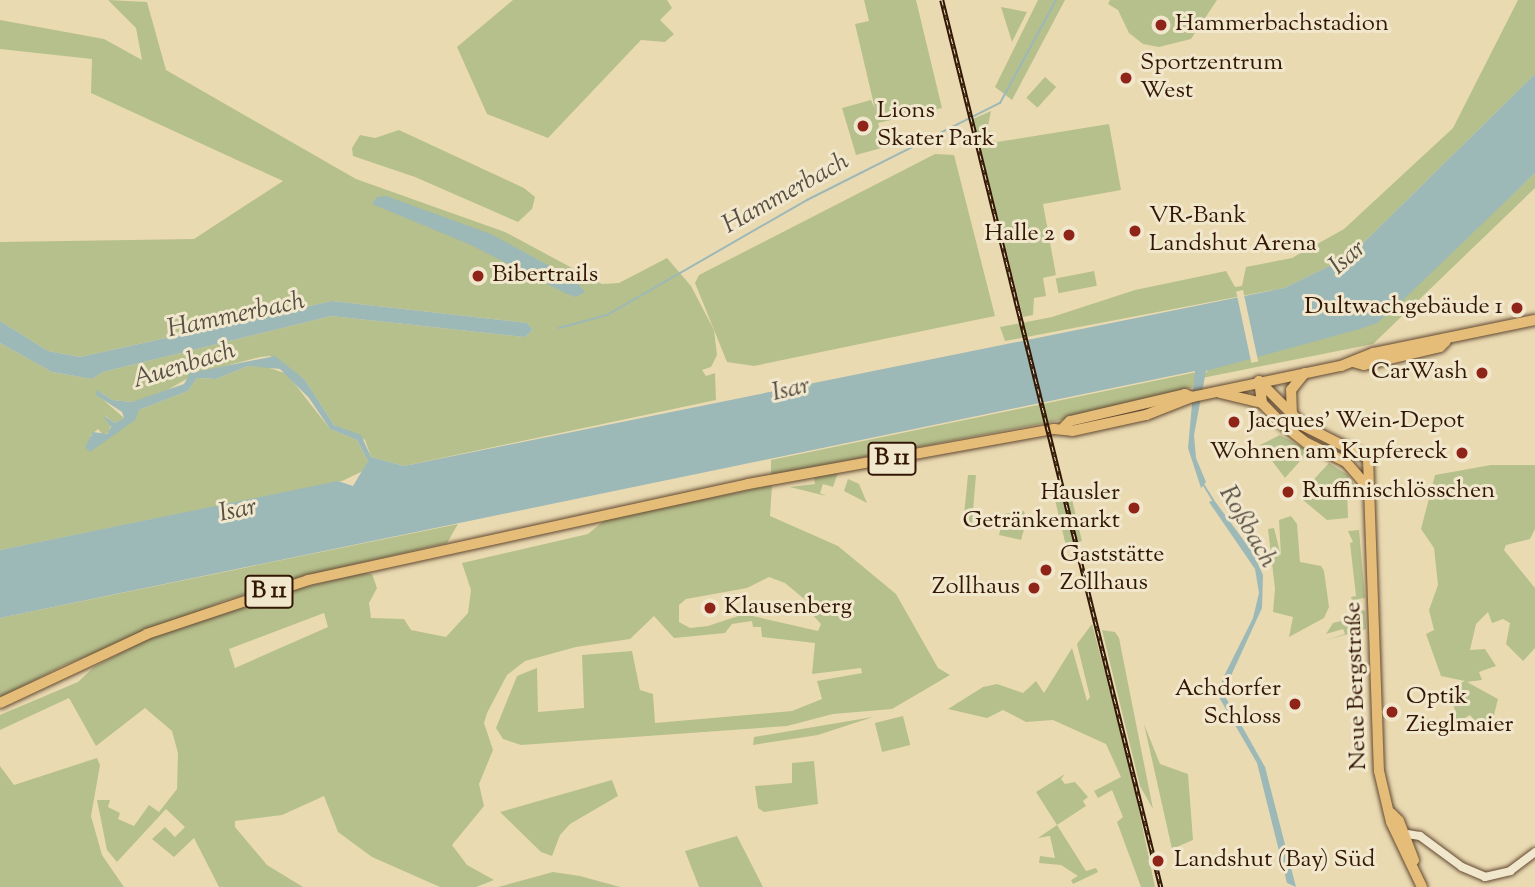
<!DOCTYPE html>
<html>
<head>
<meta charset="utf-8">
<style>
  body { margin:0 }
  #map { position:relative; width:1535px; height:887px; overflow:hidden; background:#eadab2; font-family:"Sorts Mill Goudy",serif }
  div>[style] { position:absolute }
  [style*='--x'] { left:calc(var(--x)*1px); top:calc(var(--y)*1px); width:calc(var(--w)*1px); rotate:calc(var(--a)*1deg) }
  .green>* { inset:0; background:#b6c08d; transform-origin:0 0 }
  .water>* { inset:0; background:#9cb8b7 }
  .pier>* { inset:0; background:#eadab2; transform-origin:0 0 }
  .stream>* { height:2px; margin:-1px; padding:0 1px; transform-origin:1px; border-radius:1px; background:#9cb8b7 }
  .roads { filter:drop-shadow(0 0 2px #614830) drop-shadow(0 0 2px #614830) }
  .minor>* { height:8px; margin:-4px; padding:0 4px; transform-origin:4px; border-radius:4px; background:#f1e7cd }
  .major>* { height:10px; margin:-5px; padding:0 5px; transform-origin:5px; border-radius:5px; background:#e5bd79 }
  .rail>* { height:4.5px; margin-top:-2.25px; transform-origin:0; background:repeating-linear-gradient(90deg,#f1e7cd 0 5px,#331705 0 10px); box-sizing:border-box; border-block:2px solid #331705 }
  .dots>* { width:19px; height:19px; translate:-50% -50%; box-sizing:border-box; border:4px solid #f1e7cd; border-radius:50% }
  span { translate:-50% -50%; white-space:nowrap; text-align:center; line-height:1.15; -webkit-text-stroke:6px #f1e7cd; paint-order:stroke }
  .shield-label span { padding:2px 5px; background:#f1e7cd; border:2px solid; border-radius:5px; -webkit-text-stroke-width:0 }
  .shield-label { font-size:23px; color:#331705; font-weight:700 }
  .poi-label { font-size:24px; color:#331705 }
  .left { translate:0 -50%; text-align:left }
  .right { translate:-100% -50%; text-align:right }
  .street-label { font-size:24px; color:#331705 }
  .water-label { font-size:26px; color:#584f43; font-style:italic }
</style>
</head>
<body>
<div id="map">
  <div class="green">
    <i style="clip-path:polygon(108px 0,147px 2px,166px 70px,356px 179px,505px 232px,602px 284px,619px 283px,667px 258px,691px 286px,714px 330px,717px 355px,711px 367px,702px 370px,706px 376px,715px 373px,716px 400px,404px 466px,371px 457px,365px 440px,334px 425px,305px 380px,270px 356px,260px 357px,195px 374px,159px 395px,132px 402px,112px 400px,100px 392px,100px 397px,124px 418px,115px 423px,104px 415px,111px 423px,109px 432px,103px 435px,98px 429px,90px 436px,100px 443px,139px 410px,188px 391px,197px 378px,216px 379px,248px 366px,267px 367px,287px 374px,330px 429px,357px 440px,368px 461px,363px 471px,342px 481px,0 550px,0 343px,52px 372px,92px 379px,103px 372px,331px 316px,525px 337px,533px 330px,527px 323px,332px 301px,80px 357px,48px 351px,0 321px,0 242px,194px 239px,283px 181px,91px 93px,92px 59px,0 49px,0 20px,104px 39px,142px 60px,136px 28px)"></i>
    <i style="clip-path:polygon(513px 0,667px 0,672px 8px,660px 20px,674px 34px,665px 42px,641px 40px,548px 138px,487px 114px,457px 47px)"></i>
    <i style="clip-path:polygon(864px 0,916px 0,942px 108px,878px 123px,885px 147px,856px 155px,842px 108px,871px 100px,875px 109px,855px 24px,869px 21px)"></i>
    <i style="clip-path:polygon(1038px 0,1065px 0,1012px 100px,995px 87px)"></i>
    <i style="clip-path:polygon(1110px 0,1217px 0,1191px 39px,1159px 47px,1143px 44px,1129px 33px,1118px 10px,1108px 4px)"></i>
    <i style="clip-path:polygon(1518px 0,1535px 0,1535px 74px,1350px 256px,1284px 288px,1005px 341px,1000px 327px,1052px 317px,1135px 290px,1226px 271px,1235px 287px,1242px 286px,1246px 267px,1292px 258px,1344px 229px,1453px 128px)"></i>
    <i style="clip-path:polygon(1001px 7px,1027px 12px,1012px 42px)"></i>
    <i style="left:1045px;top:77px;width:15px;height:28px;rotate:42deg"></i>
    <i style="clip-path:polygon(991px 111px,988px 126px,992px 140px,997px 142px,1109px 124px,1121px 190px,1043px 204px,1056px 275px,1043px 278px,1046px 296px,1034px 298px,1033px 315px,1023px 317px,973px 119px)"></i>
    <i style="clip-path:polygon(399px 130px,524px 188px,535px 197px,532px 209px,518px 222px,415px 177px,353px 156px,352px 148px,360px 135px,375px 138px)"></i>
    <i style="clip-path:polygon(935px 154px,954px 155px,995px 316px,754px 366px,727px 362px,695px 283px,699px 275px)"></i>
    <i style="clip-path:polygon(1535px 173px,1535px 188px,1373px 344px,1202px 378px,1209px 369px,1377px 322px)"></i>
    <i style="left:1094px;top:271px;width:15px;height:39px;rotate:79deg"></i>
    <i style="clip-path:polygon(1197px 372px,1194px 387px,1066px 419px,771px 475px,771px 460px)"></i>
    <i style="clip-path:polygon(1280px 435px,1309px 451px,1285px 478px,1260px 445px)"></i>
    <i style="clip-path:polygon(1329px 463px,1348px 475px,1355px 486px,1347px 491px,1348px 518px,1327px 520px,1303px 500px,1305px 489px)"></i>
    <i style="clip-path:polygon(1491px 465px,1535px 465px,1535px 529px,1530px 539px,1506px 545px,1504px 550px,1535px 588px,1535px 648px,1523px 661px,1506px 644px,1510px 623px,1503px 619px,1492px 623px,1488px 612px,1476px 624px,1470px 650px,1485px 649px,1496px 666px,1479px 672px,1482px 680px,1467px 682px,1498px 699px,1493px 719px,1481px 728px,1470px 715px,1455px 724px,1450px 719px,1456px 713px,1448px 690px,1465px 681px,1441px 676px,1426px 634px,1434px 630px,1429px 610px,1438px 585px,1434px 548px,1421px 529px,1435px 475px)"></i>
    <i style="clip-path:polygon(838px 472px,833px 487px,823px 484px,820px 493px,826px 496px,790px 487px,815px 484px,814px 477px)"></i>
    <i style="clip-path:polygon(968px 475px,976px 475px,972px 523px,981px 525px,980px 529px,963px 525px)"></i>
    <i style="clip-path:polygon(848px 479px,859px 484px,867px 503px,844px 491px)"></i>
    <i style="clip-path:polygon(1051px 483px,1069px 487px,1082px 541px,1066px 546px)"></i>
    <i style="clip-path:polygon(evenodd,772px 485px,770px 516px,838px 546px,896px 594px,938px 668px,950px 675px,892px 709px,833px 714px,787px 726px,521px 745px,503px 739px,496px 728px,517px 676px,537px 668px,538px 712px,584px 708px,582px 655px,632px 651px,640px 690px,653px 694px,655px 723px,792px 711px,822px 699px,817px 681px,862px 673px,861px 668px,812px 674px,815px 643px,762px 637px,761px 627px,753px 627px,752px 621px,732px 624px,725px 633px,674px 638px,654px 616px,630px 639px,576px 647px,525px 661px,507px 675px,487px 713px,484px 723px,493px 750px,479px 784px,484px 806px,452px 845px,467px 865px,494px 880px,476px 887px,440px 887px,372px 857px,338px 832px,324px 796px,282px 815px,235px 821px,235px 827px,267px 865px,303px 887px,219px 887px,194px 838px,174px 857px,152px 839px,165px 827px,175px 837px,185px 827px,166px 809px,117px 862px,107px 850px,97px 800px,110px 800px,108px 807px,120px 813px,118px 819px,134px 826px,149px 805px,159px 812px,177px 789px,178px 753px,172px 731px,145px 708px,96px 746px,69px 698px,0 730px,0 715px,78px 682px,94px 667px,148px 639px,281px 593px,363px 573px,372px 574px,377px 588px,369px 603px,371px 618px,404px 619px,411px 630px,446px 637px,468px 613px,471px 590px,462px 563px,588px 534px,605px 520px,772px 485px,769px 577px,785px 583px,809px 603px,809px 611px,821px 624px,818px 631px,744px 614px,708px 626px,690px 628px,679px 622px,679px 605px,686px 599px,747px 588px,769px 577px,772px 485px,324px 613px,328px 627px,235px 668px,229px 649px,324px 613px)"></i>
    <i style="clip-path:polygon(1024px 511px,1026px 519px,1012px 519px,1014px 528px,1025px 526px,1021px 540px,999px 535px,1004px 514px)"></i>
    <i style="clip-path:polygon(1291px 516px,1297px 524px,1300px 562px,1321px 566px,1324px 571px,1329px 607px,1324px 618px,1289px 637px,1293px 617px,1273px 612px,1275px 589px,1268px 529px,1274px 528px,1281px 556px,1279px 520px)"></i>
    <i style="clip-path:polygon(458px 524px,447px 543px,308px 575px,224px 601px,62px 666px,0 698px,0 618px)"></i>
    <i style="clip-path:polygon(1359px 530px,1365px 598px,1358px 599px,1359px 608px,1365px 611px,1366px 629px,1323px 641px,1345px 634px,1343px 629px,1326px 634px,1333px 623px,1357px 617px,1351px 597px,1356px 596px,1350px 543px,1353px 542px,1348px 531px)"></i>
    <i style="clip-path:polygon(1092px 624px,1130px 768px,1155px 887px,1141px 887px,1117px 822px,1123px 817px,1112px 790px,1098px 798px,1094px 791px,1121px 777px,1106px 744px,1053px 720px,1026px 722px,1003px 710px,987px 718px,948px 709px,983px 687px,997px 684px,1023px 693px,1036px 681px,1044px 693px,1072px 648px,1087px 701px,1090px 697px,1077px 644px)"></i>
    <i style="clip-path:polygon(1102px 630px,1115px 632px,1119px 638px,1153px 809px,1140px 786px)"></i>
    <i style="left:903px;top:716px;width:30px;height:29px;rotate:76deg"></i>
    <i style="clip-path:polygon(873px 717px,818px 735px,753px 745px,754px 737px)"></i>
    <i style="clip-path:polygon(1144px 724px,1160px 764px,1188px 774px,1193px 840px,1172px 849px)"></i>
    <i style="clip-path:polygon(97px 758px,100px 765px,91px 816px,102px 855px,124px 887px,0 887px,0 766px,14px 785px)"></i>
    <i style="clip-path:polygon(814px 761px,818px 804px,764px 812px,758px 808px,755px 786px,792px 783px,792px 763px)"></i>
    <i style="clip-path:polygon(1065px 774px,1061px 779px,1065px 784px,1075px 782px,1088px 797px,1083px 801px,1086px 806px,1057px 825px,1086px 871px,1096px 868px,1098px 872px,1073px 884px,1071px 880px,1078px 876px,1061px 865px,1039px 863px,1040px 856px,1055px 858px,1050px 836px,1038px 838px,1057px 825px,1036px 792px)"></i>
    <i style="clip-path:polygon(612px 780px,618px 796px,570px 824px,560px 835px,552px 856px,541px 852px,500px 812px)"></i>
    <i style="clip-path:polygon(737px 836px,763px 887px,699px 887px,685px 851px)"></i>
    <i style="clip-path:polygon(553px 872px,580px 876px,620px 887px,498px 887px)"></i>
  </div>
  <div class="water">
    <i style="clip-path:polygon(1535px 74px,1535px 173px,1400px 303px,1377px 323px,1360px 329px,1206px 371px,1194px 435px,1196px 458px,1206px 482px,1201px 488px,1188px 448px,1195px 371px,0 618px,0 550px,338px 481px,353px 486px,368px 461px,357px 440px,330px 429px,309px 398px,280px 369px,248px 366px,216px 379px,197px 378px,188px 391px,139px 410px,135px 420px,90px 452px,85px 447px,93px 432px,107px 434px,111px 427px,103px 415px,115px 423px,124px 418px,122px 412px,96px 395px,97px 390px,112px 400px,132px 402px,184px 384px,190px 373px,275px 356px,305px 380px,334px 425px,361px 435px,371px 457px,404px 466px,1284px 288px,1350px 256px)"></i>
    <i style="clip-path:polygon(386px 196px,491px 234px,575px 280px,585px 292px,576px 297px,567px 294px,471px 245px,372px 204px,377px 197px)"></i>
    <i style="clip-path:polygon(332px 301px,527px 323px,533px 330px,525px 337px,331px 316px,103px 372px,92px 379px,52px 372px,0 343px,0 321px,48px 351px,80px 357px)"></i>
    <i style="clip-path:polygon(1214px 500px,1253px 553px,1263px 575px,1262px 608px,1229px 680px,1226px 698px,1265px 767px,1296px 887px,1287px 883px,1257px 763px,1220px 699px,1222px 680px,1253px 618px,1259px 593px,1255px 569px,1209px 502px)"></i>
  </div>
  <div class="pier">
    <i style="left:1243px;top:290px;width:73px;height:7px;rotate:78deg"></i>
  </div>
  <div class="stream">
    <i style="--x:559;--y:328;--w:50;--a:-15.2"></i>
    <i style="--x:607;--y:315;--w:231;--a:-29.9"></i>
    <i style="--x:807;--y:200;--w:216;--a:-26.7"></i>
    <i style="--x:1000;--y:103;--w:117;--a:-61.5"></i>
    <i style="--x:1203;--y:484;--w:19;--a:58"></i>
  </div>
  <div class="roads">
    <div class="minor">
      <i style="--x:1401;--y:833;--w:19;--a:9"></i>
      <i style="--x:1420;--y:836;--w:52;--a:36.4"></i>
      <i style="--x:1462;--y:867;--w:25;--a:23"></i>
      <i style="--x:1485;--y:877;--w:26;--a:-13"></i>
      <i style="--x:1510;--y:871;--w:31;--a:-37"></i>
    </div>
    <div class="major">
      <i style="--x:1353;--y:362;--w:11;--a:15"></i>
      <i style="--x:1364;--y:365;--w:78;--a:-13.3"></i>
      <i style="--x:1440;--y:347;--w:8;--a:-45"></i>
      <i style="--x:1259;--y:381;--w:22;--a:82"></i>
      <i style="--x:1262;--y:403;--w:28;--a:46"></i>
      <i style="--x:1281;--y:423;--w:33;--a:38"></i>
      <i style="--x:1307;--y:443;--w:43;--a:26"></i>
      <i style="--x:1346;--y:462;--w:35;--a:49"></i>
      <i style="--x:1259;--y:381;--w:64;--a:45"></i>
      <i style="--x:1304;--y:426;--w:72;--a:26.6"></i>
      <i style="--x:1220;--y:393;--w:43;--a:13.4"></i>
      <i style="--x:1292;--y:416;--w:26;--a:-92"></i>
      <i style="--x:1291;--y:390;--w:22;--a:-51"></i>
      <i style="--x:1064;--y:427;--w:8;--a:-45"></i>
      <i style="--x:1070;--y:421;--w:118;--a:-13.2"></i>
      <i style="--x:1185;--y:394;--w:8;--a:23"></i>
      <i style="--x:1368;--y:458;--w:313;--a:88"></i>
      <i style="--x:1379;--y:771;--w:52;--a:76.8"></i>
      <i style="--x:1391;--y:822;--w:72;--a:64.5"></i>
      <i style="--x:0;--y:703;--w:162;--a:-25.1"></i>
      <i style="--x:147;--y:634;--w:170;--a:-18.5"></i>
      <i style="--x:308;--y:580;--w:450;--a:-12.3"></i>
      <i style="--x:748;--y:484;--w:311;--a:-10.2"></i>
      <i style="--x:1054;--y:429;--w:18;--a:6"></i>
      <i style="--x:1072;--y:431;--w:76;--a:-12.2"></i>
      <i style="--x:1146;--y:415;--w:49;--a:-21.4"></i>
      <i style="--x:1192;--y:397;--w:152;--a:-11.8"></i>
      <i style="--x:1341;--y:366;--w:35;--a:-22"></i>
      <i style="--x:1374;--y:353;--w:164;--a:-11.6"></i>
      <i style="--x:1391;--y:813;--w:11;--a:45"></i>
      <i style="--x:1399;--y:821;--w:42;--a:69"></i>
    </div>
  </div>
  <div class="rail">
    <i style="--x:942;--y:0;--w:914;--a:76.13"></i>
  </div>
  <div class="dots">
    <i style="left:1161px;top:25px;background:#8f2418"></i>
    <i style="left:1126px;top:78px;background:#8f2418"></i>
    <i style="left:863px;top:126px;background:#8f2418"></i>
    <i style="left:1135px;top:231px;background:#8f2418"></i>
    <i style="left:1069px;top:235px;background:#8f2418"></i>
    <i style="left:478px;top:276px;background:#8f2418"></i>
    <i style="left:1517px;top:308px;background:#8f2418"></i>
    <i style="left:1482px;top:373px;background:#8f2418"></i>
    <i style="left:1234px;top:422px;background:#8f2418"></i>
    <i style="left:1462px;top:453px;background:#8f2418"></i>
    <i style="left:1288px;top:492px;background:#8f2418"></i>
    <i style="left:1134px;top:508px;background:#8f2418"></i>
    <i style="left:1046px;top:570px;background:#8f2418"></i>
    <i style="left:1034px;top:588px;background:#8f2418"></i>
    <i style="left:710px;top:608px;background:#8f2418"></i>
    <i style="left:1295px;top:704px;background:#8f2418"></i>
    <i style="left:1392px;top:712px;background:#8f2418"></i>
    <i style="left:1158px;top:861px;background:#8f2418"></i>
  </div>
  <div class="shield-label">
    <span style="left:892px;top:459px">B 11</span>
    <span style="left:269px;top:592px">B 11</span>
  </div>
  <div class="poi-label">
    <span class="left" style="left:1175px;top:25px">Hammerbachstadion</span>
    <span class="left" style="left:1140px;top:78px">Sportzentrum<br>West</span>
    <span class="left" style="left:877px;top:126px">Lions<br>Skater Park</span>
    <span class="left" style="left:1149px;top:231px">VR-Bank<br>Landshut Arena</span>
    <span class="right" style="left:1055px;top:235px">Halle 2</span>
    <span class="left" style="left:492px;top:276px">Bibertrails</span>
    <span class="right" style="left:1503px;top:308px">Dultwachgebäude 1</span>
    <span class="right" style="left:1468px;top:373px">CarWash</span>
    <span class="left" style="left:1248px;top:422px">Jacques’ Wein-Depot</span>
    <span class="right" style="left:1448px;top:453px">Wohnen am Kupfereck</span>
    <span class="left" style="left:1302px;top:492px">Ruffinischlösschen</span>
    <span class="right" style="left:1120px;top:508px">Hausler<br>Getränkemarkt</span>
    <span class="left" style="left:1060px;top:570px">Gaststätte<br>Zollhaus</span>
    <span class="right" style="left:1020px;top:588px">Zollhaus</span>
    <span class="left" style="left:724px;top:608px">Klausenberg</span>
    <span class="right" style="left:1281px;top:704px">Achdorfer<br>Schloss</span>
    <span class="left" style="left:1406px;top:712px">Optik<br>Zieglmaier</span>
    <span class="left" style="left:1174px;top:861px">Landshut (Bay) Süd</span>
  </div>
  <div class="street-label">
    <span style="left:1357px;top:686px;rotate:-92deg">Neue Bergstraße</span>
  </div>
  <div class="water-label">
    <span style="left:786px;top:194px;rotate:-29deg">Hammerbach</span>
    <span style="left:1348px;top:258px;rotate:-41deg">Isar</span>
    <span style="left:236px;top:316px;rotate:-12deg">Hammerbach</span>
    <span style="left:184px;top:366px;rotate:-17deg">Auenbach</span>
    <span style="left:791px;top:390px;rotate:-13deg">Isar</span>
    <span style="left:238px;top:511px;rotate:-12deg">Isar</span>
    <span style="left:1247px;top:527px;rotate:60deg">Roßbach</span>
  </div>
</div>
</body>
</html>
